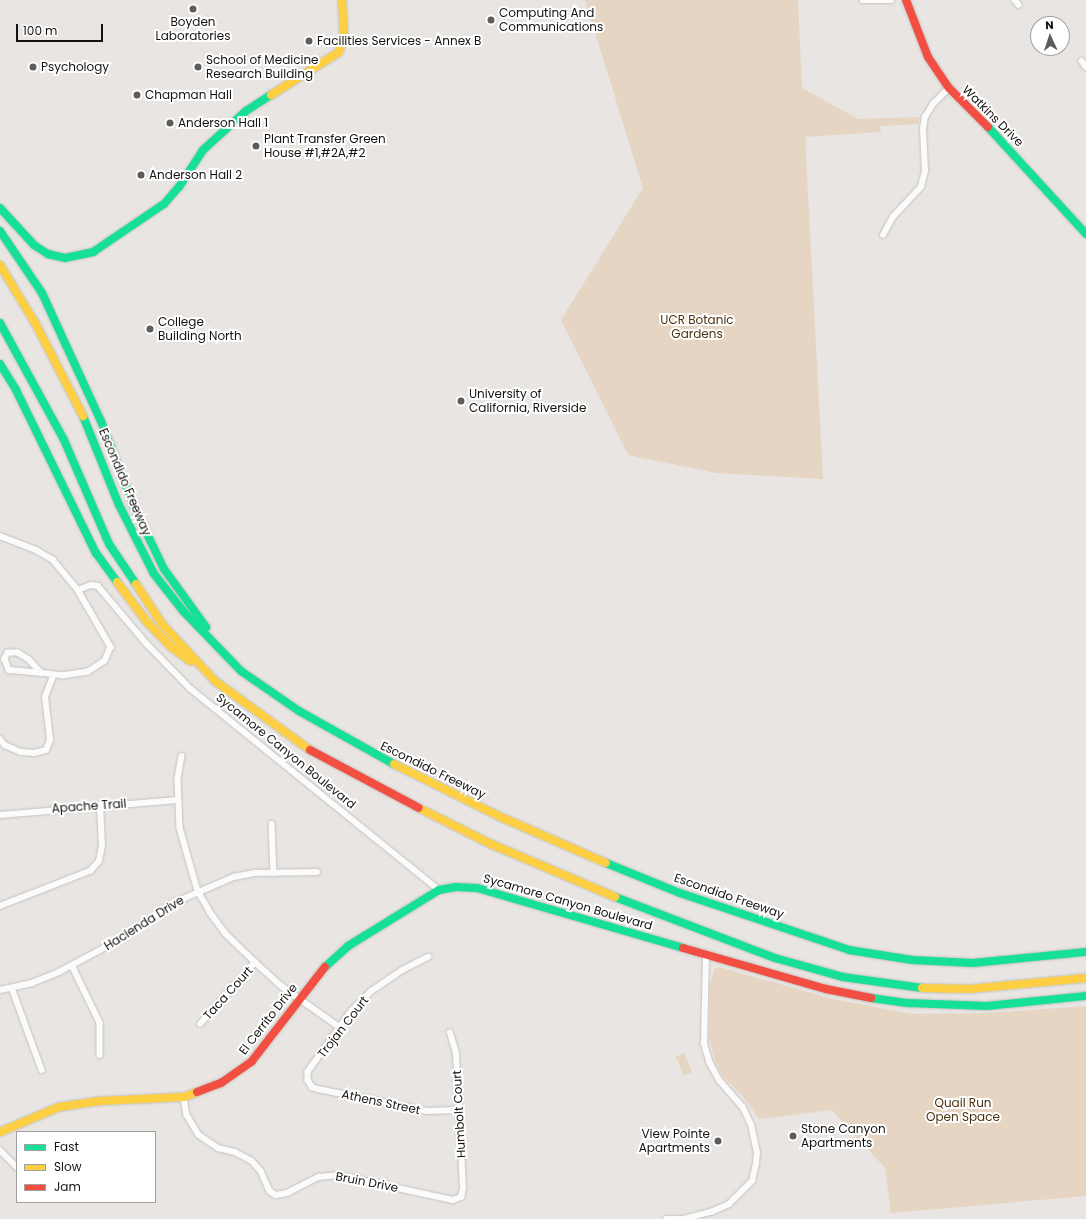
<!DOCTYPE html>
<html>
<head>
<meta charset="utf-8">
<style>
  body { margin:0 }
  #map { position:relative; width:1086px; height:1219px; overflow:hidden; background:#e8e5e2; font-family:Poppins,sans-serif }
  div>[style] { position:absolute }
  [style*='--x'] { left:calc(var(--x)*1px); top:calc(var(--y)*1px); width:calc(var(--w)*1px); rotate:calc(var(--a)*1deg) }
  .green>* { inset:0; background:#e6d5c3; transform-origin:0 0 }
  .roads { filter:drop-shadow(0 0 1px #c5c3c0) drop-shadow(0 0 1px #c5c3c0) }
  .street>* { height:5.5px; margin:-2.75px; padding:0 2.75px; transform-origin:2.75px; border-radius:2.75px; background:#fcfbfb }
  .fast>* { height:8px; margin:-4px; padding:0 4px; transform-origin:4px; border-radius:4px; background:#16e098 }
  .slow>* { height:8px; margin:-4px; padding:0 4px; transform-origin:4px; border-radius:4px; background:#ffcf43 }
  .jam>* { height:8px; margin:-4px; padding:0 4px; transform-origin:4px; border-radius:4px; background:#f24e42 }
  .dots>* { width:11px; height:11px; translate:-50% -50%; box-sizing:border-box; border:2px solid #fff; border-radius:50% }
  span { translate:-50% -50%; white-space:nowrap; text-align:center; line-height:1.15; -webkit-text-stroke:4px #fff; paint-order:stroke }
  .poi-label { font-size:12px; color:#141311 }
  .left { translate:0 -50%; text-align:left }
  .right { translate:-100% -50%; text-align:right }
  .street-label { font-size:12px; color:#141311 }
  .park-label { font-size:12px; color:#4b3111 }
  .legend { position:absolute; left:16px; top:1131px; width:140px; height:72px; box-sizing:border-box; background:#fff; border:1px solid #a1a1a0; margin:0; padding:5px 7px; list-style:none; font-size:12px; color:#141311 }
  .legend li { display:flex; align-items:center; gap:8px; height:20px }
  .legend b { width:20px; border:1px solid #a1a1a0 }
  .north { position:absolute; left:1030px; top:16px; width:40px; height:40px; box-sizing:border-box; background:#fff; border:1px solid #a1a1a0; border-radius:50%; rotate:357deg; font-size:11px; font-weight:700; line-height:16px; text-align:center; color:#141311 }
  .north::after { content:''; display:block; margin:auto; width:14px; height:18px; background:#5e5c5a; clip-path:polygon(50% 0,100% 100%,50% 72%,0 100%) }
  .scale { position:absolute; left:16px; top:24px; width:87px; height:18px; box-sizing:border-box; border:2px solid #141311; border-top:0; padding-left:5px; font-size:12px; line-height:14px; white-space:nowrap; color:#141311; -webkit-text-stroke:3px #fff; paint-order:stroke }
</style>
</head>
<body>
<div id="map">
  <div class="green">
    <i style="clip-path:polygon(585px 0,798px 0,802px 88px,858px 119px,920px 117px,918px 124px,880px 126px,881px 132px,805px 137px,823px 479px,717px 473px,628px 455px,561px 320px,643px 188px)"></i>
    <i style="clip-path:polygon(719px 967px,833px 999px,912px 1014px,987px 1013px,1086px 1006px,1086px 1196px,891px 1213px,885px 1168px,832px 1110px,759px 1119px,742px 1095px,723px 1077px,716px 1064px,709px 1038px,710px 986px,714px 969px)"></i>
    <i style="left:684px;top:1053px;width:21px;height:9px;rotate:67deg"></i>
  </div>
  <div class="roads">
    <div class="street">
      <i style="--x:863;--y:0;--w:28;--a:0"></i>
      <i style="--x:1015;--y:0;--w:6;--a:51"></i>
      <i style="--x:1082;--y:61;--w:7;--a:56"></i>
      <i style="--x:883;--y:235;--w:21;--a:-61"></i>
      <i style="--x:893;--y:217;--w:41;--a:-47"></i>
      <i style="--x:921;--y:187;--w:16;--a:-76"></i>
      <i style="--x:925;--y:171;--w:42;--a:-92.7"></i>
      <i style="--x:923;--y:129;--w:12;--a:-81"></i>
      <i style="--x:925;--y:117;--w:15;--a:-58"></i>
      <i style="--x:933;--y:104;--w:23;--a:-45"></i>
      <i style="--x:0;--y:536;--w:39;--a:21"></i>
      <i style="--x:36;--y:550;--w:20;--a:30"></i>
      <i style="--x:53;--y:560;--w:39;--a:50"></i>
      <i style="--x:78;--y:590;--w:66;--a:59.9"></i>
      <i style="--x:111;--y:647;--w:15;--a:113"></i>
      <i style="--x:105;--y:661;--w:20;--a:147"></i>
      <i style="--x:88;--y:672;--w:24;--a:171"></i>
      <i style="--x:64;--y:676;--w:23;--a:-173"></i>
      <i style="--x:41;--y:673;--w:18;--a:-133"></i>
      <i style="--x:29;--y:660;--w:13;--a:-148"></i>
      <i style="--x:18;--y:653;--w:10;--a:180"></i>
      <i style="--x:8;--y:653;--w:7;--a:117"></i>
      <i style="--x:5;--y:659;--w:12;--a:70"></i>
      <i style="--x:9;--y:670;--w:32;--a:5"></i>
      <i style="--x:78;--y:590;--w:14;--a:-21"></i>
      <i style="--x:91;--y:585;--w:7;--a:8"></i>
      <i style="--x:98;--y:586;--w:76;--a:49.8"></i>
      <i style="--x:147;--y:644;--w:63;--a:45.6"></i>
      <i style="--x:191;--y:689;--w:319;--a:39"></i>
      <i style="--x:0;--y:739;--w:8;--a:50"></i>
      <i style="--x:5;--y:745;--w:17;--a:24"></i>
      <i style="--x:21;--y:752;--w:13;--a:4"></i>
      <i style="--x:34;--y:753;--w:12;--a:-14"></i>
      <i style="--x:46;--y:750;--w:11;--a:-68"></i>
      <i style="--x:50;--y:740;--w:43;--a:-96.6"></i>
      <i style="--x:45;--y:697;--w:22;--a:-69"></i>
      <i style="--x:182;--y:756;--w:23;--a:100"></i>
      <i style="--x:178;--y:779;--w:49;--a:87.7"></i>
      <i style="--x:180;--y:828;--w:66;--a:74.1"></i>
      <i style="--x:198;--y:891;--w:24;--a:60"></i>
      <i style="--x:210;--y:912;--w:26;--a:54"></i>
      <i style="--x:225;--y:933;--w:42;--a:44"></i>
      <i style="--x:255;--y:962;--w:38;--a:42"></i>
      <i style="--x:283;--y:987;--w:71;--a:35.3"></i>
      <i style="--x:0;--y:815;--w:178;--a:-4.8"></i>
      <i style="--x:272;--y:824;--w:49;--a:87.7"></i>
      <i style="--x:0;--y:906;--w:97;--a:-21.3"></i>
      <i style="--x:90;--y:871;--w:13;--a:-48"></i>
      <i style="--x:99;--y:861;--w:15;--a:-79"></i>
      <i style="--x:102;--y:846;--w:41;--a:-92.8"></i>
      <i style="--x:429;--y:957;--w:30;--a:153"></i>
      <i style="--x:402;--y:971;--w:37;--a:146"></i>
      <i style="--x:371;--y:992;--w:27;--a:135"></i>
      <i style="--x:352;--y:1011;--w:75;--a:125.8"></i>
      <i style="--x:308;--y:1072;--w:8;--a:90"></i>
      <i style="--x:308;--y:1080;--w:8;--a:60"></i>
      <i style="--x:312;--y:1087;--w:6;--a:18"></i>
      <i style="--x:318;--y:1089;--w:111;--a:11.4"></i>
      <i style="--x:427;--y:1111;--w:31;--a:-2"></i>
      <i style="--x:72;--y:965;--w:64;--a:64.2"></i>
      <i style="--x:100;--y:1023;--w:32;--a:90"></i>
      <i style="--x:12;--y:988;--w:87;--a:69.9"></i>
      <i style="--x:0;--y:990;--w:33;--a:-12"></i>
      <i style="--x:32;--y:983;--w:29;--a:-22"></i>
      <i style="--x:59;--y:972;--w:68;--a:-28.1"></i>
      <i style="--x:119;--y:940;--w:63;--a:-34.7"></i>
      <i style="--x:171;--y:904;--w:69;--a:-23.2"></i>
      <i style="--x:234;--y:877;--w:20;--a:-11"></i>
      <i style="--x:254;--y:873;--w:63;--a:-0.9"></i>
      <i style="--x:200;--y:1024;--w:83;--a:-48.4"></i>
      <i style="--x:184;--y:1097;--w:18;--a:81"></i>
      <i style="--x:187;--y:1115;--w:23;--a:59"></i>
      <i style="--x:199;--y:1135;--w:23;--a:34"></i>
      <i style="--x:218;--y:1148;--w:17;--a:13"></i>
      <i style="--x:235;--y:1152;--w:19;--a:28"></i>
      <i style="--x:252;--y:1161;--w:13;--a:48"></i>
      <i style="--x:261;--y:1171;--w:22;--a:66"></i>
      <i style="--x:270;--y:1191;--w:7;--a:34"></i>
      <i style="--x:276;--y:1195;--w:11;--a:-10"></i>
      <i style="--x:287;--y:1193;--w:36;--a:-27"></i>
      <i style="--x:319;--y:1177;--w:19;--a:-6"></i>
      <i style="--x:338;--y:1175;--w:118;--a:12.3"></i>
      <i style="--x:453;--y:1200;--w:9;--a:-21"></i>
      <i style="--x:461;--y:1197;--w:9;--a:-77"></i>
      <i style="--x:463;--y:1188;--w:135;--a:-93"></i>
      <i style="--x:456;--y:1053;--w:21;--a:-107"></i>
      <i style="--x:0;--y:1150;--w:24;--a:45"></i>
      <i style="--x:666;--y:1219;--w:18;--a:0"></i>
      <i style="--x:684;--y:1219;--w:28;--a:-15"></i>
      <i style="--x:711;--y:1212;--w:20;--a:-24"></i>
      <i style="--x:729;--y:1204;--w:33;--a:-45"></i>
      <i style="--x:752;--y:1181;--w:17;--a:-77"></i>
      <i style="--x:756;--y:1164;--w:11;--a:-85"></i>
      <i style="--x:757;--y:1153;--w:29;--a:-102"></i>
      <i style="--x:751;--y:1125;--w:19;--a:-115"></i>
      <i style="--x:743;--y:1108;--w:35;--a:-131"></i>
      <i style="--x:720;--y:1082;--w:21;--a:-119"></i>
      <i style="--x:710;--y:1064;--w:21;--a:-107"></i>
      <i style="--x:704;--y:1044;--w:89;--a:-88.7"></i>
    </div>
    <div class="fast">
      <i style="--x:988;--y:127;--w:145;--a:47.5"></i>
      <i style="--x:0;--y:208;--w:50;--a:47.4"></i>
      <i style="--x:34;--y:245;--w:17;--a:33"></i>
      <i style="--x:48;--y:254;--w:17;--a:13"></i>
      <i style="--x:65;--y:258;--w:29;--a:-12"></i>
      <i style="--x:93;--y:252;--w:86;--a:-34.1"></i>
      <i style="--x:164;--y:204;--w:23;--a:-49"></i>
      <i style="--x:179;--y:187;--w:44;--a:-57"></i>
      <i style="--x:203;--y:150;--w:58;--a:-42.2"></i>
      <i style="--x:246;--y:111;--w:30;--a:-33"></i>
      <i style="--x:0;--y:231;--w:75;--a:55.9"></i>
      <i style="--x:42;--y:293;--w:141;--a:65.3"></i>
      <i style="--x:101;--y:421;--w:92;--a:69"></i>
      <i style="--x:134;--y:507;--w:69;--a:64.2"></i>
      <i style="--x:164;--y:569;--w:72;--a:54.1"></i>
      <i style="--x:0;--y:323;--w:133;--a:61.3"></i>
      <i style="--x:64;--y:440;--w:113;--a:66.6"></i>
      <i style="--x:109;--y:544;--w:48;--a:56"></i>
      <i style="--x:0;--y:364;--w:31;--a:58"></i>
      <i style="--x:16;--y:390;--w:182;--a:63.9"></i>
      <i style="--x:96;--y:553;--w:36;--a:54"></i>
      <i style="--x:83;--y:416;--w:96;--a:68"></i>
      <i style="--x:119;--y:505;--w:77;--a:63.1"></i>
      <i style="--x:154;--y:574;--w:48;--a:51.7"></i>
      <i style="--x:184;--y:612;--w:82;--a:46"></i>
      <i style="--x:241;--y:671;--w:70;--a:34.6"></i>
      <i style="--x:299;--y:711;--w:109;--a:29.2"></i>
      <i style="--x:606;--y:863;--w:80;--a:22.1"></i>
      <i style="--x:680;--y:893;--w:178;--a:18.6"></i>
      <i style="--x:849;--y:950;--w:64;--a:9"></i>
      <i style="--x:912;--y:960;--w:61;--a:2.8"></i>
      <i style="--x:973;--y:963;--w:114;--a:-5.6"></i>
      <i style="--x:615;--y:897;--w:171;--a:20.9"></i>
      <i style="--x:775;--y:958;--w:71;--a:15.6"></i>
      <i style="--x:843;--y:977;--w:80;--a:7.9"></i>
      <i style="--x:325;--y:967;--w:31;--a:-42"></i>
      <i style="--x:348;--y:946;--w:107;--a:-31.6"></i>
      <i style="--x:439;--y:890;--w:17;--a:-10"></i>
      <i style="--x:456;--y:887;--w:21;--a:3"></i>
      <i style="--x:477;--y:888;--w:215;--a:16.2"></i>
      <i style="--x:871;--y:998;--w:37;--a:8"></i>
      <i style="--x:908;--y:1003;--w:79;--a:2.2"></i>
      <i style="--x:987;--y:1006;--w:100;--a:-5.8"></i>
    </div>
    <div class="slow">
      <i style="--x:271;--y:95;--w:80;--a:-32.3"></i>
      <i style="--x:339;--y:52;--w:16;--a:-72"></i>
      <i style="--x:344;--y:37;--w:37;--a:-93"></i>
      <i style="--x:0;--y:265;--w:68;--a:58.9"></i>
      <i style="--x:35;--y:323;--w:105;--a:62.7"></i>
      <i style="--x:117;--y:582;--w:50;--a:53.1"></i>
      <i style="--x:147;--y:622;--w:35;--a:46"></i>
      <i style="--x:171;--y:647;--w:24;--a:36"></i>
      <i style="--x:136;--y:584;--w:48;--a:57"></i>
      <i style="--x:162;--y:624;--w:78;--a:47.1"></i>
      <i style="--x:215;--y:681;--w:117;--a:36"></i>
      <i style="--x:394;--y:764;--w:122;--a:26.4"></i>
      <i style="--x:503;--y:818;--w:112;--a:23.6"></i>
      <i style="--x:419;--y:808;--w:80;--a:26.6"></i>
      <i style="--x:491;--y:844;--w:135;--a:23.1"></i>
      <i style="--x:922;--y:988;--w:47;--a:1.2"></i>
      <i style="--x:969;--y:989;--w:118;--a:-5.4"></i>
      <i style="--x:0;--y:1132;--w:64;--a:-23"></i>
      <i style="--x:59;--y:1107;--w:41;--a:-8.3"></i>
      <i style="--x:100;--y:1101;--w:84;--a:-2.7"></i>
      <i style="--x:184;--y:1097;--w:14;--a:-21"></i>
    </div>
    <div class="jam">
      <i style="--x:906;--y:0;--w:61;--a:68.9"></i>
      <i style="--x:928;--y:57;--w:37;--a:56"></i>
      <i style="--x:949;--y:88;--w:55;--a:45"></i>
      <i style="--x:310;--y:750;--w:123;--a:28"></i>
      <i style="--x:683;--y:948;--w:149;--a:16"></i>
      <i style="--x:826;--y:989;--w:46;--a:11.3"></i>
      <i style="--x:197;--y:1092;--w:26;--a:-21"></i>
      <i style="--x:221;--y:1083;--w:38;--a:-35"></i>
      <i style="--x:252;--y:1061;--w:119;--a:-52.2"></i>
    </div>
  </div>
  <div class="dots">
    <i style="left:193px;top:9px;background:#5e5c5a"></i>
    <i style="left:491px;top:20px;background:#5e5c5a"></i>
    <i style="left:309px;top:41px;background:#5e5c5a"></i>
    <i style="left:33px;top:67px;background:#5e5c5a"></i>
    <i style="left:198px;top:67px;background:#5e5c5a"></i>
    <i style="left:137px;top:95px;background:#5e5c5a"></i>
    <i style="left:170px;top:123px;background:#5e5c5a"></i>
    <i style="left:256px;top:146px;background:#5e5c5a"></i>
    <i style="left:141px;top:175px;background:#5e5c5a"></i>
    <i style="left:150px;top:329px;background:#5e5c5a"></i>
    <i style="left:461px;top:401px;background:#5e5c5a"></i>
    <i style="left:793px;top:1136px;background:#5e5c5a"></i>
    <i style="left:718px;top:1141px;background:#5e5c5a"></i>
  </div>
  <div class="poi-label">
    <span class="left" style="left:499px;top:20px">Computing And<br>Communications</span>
    <span style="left:193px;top:29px">Boyden<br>Laboratories</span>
    <span class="left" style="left:317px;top:41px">Facilities Services - Annex B</span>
    <span class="left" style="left:206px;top:67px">School of Medicine<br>Research Building</span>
    <span class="left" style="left:41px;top:67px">Psychology</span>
    <span class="left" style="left:145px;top:95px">Chapman Hall</span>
    <span class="left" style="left:178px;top:123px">Anderson Hall 1</span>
    <span class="left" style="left:264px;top:146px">Plant Transfer Green<br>House #1,#2A,#2</span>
    <span class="left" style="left:149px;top:175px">Anderson Hall 2</span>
    <span class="left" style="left:158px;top:329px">College<br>Building North</span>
    <span class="left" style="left:469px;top:401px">University of<br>California, Riverside</span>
    <span class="left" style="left:801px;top:1136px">Stone Canyon<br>Apartments</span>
    <span class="right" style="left:710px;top:1141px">View Pointe<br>Apartments</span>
  </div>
  <div class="street-label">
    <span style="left:993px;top:116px;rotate:45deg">Watkins Drive</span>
    <span style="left:125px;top:482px;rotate:67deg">Escondido Freeway</span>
    <span style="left:286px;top:751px;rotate:39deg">Sycamore Canyon Boulevard</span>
    <span style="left:433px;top:770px;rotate:26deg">Escondido Freeway</span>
    <span style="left:89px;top:806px;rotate:-4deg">Apache Trail</span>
    <span style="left:729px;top:896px;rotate:19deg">Escondido Freeway</span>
    <span style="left:568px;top:902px;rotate:16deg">Sycamore Canyon Boulevard</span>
    <span style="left:144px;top:923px;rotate:-32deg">Hacienda Drive</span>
    <span style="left:228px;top:993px;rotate:-48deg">Taca Court</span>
    <span style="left:268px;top:1019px;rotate:-52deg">El Cerrito Drive</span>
    <span style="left:343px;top:1027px;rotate:-52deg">Trojan Court</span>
    <span style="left:381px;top:1102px;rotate:12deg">Athens Street</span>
    <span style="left:459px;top:1114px;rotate:-93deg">Humbolt Court</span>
    <span style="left:367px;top:1182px;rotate:11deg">Bruin Drive</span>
  </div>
  <div class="park-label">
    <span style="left:697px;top:327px">UCR Botanic<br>Gardens</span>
    <span style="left:963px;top:1110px">Quail Run<br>Open Space</span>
  </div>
  <ul class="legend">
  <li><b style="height:5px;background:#16e098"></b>Fast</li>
  <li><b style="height:5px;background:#ffcf43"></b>Slow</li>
  <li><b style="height:5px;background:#f24e42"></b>Jam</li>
  </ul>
  <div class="north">N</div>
  <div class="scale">100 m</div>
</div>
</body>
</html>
